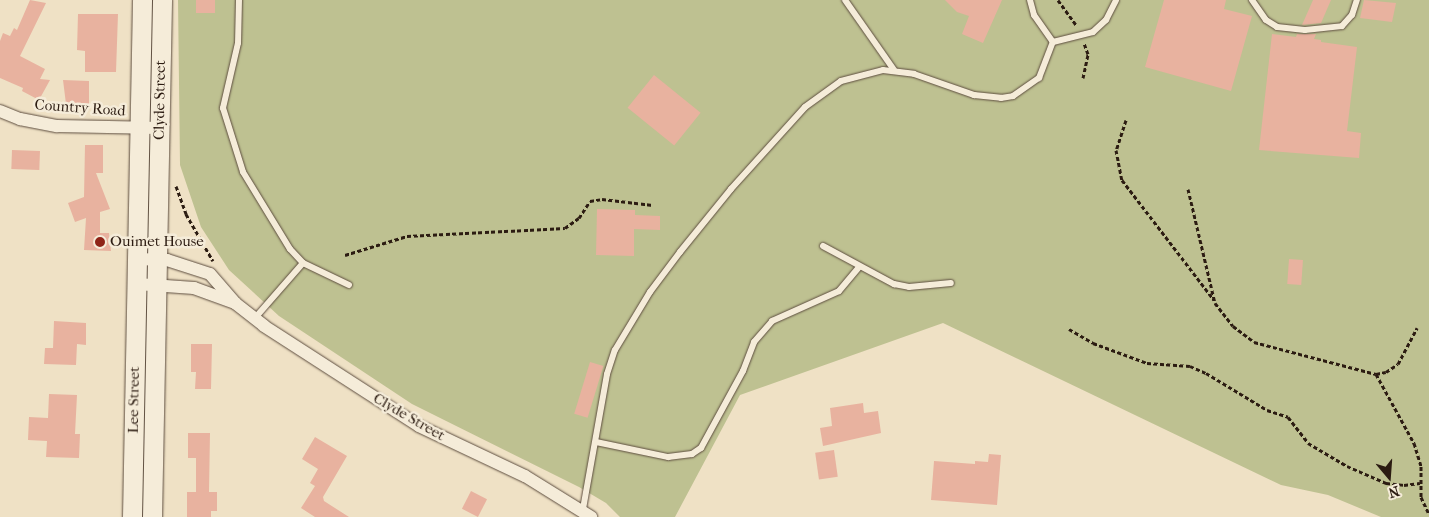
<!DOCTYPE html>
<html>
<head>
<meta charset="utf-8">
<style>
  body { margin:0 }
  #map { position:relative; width:1429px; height:517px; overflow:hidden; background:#efe1c5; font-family:"IM FELL French Canon",serif }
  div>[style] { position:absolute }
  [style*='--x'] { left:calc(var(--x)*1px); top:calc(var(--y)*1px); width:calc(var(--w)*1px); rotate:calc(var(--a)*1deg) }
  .green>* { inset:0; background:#bec191 }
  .building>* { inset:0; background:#e8b29f; transform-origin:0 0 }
  .path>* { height:3px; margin-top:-1.5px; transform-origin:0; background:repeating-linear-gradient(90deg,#2c1c12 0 4px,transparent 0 6.5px) }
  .roads { filter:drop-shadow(0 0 1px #5d4d3f) drop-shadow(0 0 1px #5d4d3f) }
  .lane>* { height:6px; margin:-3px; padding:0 3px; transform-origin:3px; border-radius:3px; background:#f5ecd9 }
  .street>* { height:12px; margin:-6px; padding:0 6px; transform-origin:6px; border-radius:6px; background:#f5ecd9 }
  .secondary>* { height:19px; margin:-9.5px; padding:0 9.5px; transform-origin:9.5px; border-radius:9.5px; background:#f5ecd9 }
  .dots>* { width:14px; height:14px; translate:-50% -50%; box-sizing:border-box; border:2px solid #f5ecd9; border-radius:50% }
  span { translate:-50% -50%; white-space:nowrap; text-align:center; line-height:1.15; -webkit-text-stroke:5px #f5ecd9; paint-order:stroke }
  .street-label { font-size:15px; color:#2c1c12 }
  .poi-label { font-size:15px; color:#2c1c12 }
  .left { translate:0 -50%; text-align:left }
  .north { position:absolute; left:1364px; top:452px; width:50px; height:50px; -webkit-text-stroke:4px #f5ecd9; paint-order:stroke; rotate:162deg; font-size:14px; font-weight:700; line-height:20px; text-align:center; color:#2c1c12 }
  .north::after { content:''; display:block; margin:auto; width:18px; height:22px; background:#2c1c12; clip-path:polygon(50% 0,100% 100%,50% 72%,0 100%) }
</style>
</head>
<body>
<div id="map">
  <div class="green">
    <i style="clip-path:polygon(178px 0,1429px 0,1429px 517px,1381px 517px,1328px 495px,1281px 485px,943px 323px,740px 395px,675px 517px,620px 517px,606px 503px,579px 487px,412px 404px,279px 316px,229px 270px,201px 227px,180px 165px)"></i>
  </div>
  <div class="building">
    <i style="clip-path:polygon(30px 0,46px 3px,20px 56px,45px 69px,40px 79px,50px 80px,39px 100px,22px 91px,23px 88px,0 78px,0 41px,3px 33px,10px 36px,14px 28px,17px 30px)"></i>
    <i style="left:196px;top:0;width:19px;height:13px"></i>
    <i style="clip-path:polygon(945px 0,1002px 0,983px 43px,962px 34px,969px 16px,957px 12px)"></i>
    <i style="clip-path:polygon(1164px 0,1226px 0,1224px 9px,1252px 16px,1231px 91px,1145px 67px)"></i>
    <i style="clip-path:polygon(1313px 0,1331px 0,1321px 23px,1302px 25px)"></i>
    <i style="clip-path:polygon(1364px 0,1396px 3px,1392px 22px,1360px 18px)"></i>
    <i style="clip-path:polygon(78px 14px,118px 14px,116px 72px,85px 72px,85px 51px,77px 50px)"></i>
    <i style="clip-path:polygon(1272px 34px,1296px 37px,1297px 34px,1316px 34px,1314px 39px,1321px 40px,1321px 42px,1357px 47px,1347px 131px,1361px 133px,1359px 158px,1259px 150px)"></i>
    <i style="left:654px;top:75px;width:60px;height:42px;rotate:39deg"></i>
    <i style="clip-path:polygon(63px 80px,89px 81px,89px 104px,66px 104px)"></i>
    <i style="clip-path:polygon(85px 145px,103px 145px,103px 173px,96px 173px,110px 209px,100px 212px,100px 233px,109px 233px,111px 251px,84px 250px,86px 218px,75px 222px,68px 203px,84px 197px)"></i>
    <i style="left:12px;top:150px;width:28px;height:19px;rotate:2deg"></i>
    <i style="clip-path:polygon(597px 209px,635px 210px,635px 215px,660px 216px,660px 230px,634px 229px,634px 256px,596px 255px)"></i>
    <i style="left:1289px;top:259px;width:14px;height:25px;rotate:4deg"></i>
    <i style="clip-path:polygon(54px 321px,86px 323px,86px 345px,77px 344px,76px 365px,44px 364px,45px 348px,53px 348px)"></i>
    <i style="clip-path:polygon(191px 344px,212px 344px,211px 389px,195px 389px,196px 372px,191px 372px)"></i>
    <i style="left:590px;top:362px;width:14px;height:54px;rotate:17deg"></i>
    <i style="clip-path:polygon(49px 394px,77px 395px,75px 434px,80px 434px,79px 458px,46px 457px,47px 441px,28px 440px,29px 417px,48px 418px)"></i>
    <i style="clip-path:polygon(863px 403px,864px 413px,878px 411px,881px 433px,823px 446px,820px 428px,832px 426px,830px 408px)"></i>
    <i style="clip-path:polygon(188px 433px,210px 433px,209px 492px,217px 492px,217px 511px,211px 511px,211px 517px,187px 517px,187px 492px,196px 492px,196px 458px,188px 458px)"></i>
    <i style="clip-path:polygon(315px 437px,347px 456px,323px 497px,324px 501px,349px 517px,315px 517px,301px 508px,315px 486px,310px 483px,318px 469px,302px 459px)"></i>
    <i style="left:834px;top:450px;width:27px;height:19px;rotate:82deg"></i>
    <i style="clip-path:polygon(989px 454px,1001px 455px,997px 505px,931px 500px,934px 461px,975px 464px,975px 461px,988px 462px)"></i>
    <i style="left:471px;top:491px;width:18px;height:20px;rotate:27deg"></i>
  </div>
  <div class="path">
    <i style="--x:1058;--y:0;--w:32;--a:54"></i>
    <i style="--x:1083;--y:78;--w:25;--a:-78"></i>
    <i style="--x:1088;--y:54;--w:12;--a:-110"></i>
    <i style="--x:1126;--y:120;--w:32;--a:108"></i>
    <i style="--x:1116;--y:150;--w:31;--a:79"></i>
    <i style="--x:1122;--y:180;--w:151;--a:52.5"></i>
    <i style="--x:176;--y:186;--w:30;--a:70"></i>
    <i style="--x:186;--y:214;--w:54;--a:60.1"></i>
    <i style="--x:1188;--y:189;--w:117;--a:76.7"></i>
    <i style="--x:1215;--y:303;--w:29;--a:52"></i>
    <i style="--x:1233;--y:326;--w:26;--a:37"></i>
    <i style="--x:1254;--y:342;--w:126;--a:14.7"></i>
    <i style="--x:1376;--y:374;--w:10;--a:-11"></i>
    <i style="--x:1386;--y:372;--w:14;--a:-34"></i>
    <i style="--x:1398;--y:364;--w:41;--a:-62.2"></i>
    <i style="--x:345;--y:255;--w:65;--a:-17"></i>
    <i style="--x:407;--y:236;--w:158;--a:-2.9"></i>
    <i style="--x:565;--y:228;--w:17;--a:-36"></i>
    <i style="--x:579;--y:218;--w:20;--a:-57"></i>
    <i style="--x:590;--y:201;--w:12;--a:-9"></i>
    <i style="--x:602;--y:199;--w:51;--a:6.7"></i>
    <i style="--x:1069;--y:329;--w:28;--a:30"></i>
    <i style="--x:1093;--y:343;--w:58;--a:20.3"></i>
    <i style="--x:1147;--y:363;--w:43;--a:4"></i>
    <i style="--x:1190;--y:366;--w:17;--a:24"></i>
    <i style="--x:1206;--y:373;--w:71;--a:31.2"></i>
    <i style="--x:1267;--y:410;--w:22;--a:18"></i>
    <i style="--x:1288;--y:417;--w:33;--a:52"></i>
    <i style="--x:1308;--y:443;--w:45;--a:30.5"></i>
    <i style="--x:1347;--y:466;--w:43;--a:23.6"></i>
    <i style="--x:1386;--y:483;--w:18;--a:6"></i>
    <i style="--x:1404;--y:485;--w:16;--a:-7"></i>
    <i style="--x:1376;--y:374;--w:79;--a:61.2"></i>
    <i style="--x:1414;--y:443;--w:24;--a:73"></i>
    <i style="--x:1421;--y:466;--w:31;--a:90"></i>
    <i style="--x:1421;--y:497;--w:19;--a:65"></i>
  </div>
  <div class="roads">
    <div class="lane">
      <i style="--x:239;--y:0;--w:43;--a:91.3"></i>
      <i style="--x:238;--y:43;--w:67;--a:103"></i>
      <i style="--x:223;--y:108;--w:67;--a:72.6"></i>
      <i style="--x:243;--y:172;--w:90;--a:58.6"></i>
      <i style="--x:290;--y:249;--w:19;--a:47"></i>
      <i style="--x:303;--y:263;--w:51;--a:25.6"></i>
      <i style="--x:845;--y:0;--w:85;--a:55"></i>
      <i style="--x:1030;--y:0;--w:16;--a:75"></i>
      <i style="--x:1034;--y:15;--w:33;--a:55"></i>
      <i style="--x:1053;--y:42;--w:41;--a:-14"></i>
      <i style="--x:1093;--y:32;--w:18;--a:-43"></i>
      <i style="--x:1106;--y:20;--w:22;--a:-63"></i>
      <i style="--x:1252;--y:0;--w:24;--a:55"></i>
      <i style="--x:1266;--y:20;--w:13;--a:32"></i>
      <i style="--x:1277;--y:27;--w:28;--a:6"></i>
      <i style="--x:1305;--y:30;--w:37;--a:-6"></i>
      <i style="--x:1342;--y:26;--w:15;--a:-48"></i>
      <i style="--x:1352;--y:15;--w:16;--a:-72"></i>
      <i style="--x:823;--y:246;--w:81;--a:28.2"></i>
      <i style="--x:894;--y:284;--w:15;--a:11"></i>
      <i style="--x:909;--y:287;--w:42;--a:-5.4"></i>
      <i style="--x:255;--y:318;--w:73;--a:-48.9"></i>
      <i style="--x:596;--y:442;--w:74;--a:11.8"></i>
      <i style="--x:668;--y:457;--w:24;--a:-7"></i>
      <i style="--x:692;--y:454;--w:11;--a:-34"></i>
      <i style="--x:701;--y:448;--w:88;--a:-61.4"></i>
      <i style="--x:743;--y:371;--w:31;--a:-69"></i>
      <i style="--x:754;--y:342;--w:28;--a:-49"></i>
      <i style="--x:772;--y:321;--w:73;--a:-24.1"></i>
      <i style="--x:839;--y:291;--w:31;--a:-50"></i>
      <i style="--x:583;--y:509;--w:137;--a:-79.9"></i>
      <i style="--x:607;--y:374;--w:25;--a:-72"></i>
      <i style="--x:615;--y:350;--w:68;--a:-58.9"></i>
      <i style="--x:650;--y:292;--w:50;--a:-53.1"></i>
      <i style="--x:680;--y:252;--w:81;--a:-51"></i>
      <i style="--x:731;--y:189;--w:110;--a:-47.9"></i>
      <i style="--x:805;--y:107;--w:44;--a:-35.8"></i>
      <i style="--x:841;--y:81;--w:43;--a:-14.7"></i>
      <i style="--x:883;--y:70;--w:31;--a:7"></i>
      <i style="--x:914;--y:74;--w:64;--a:19.3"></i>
      <i style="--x:974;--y:95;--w:27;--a:6"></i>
      <i style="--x:1001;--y:98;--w:12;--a:-9"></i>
      <i style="--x:1013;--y:96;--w:32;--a:-35"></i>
      <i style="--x:1039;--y:78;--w:39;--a:-69"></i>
    </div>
    <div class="street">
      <i style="--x:0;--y:111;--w:22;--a:22"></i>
      <i style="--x:20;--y:119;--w:38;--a:11"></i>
      <i style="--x:57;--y:126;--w:102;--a:1.1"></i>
      <i style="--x:137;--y:259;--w:30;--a:2"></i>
      <i style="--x:167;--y:260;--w:45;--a:18"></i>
      <i style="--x:210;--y:274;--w:38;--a:49"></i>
      <i style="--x:235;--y:303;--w:37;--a:38"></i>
      <i style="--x:264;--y:326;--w:184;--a:32.8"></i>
      <i style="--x:419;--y:426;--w:117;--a:25.3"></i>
      <i style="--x:525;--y:476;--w:78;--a:31.8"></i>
      <i style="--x:137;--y:284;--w:57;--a:4"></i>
      <i style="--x:194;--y:288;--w:44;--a:20.1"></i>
    </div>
    <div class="secondary">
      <i style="--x:132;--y:517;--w:517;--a:-88.89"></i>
      <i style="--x:152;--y:517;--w:517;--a:-88.89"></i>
    </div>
  </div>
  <div class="dots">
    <i style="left:100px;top:242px;background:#8f2418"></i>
  </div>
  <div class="street-label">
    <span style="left:160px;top:100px;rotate:-89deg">Clyde Street</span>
    <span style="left:80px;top:108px;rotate:4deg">Country Road</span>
    <span style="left:134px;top:400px;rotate:-89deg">Lee Street</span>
    <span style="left:409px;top:417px;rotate:30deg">Clyde Street</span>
  </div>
  <div class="poi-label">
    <span class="left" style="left:110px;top:242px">Ouimet House</span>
  </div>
  <div class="north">N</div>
</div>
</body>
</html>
